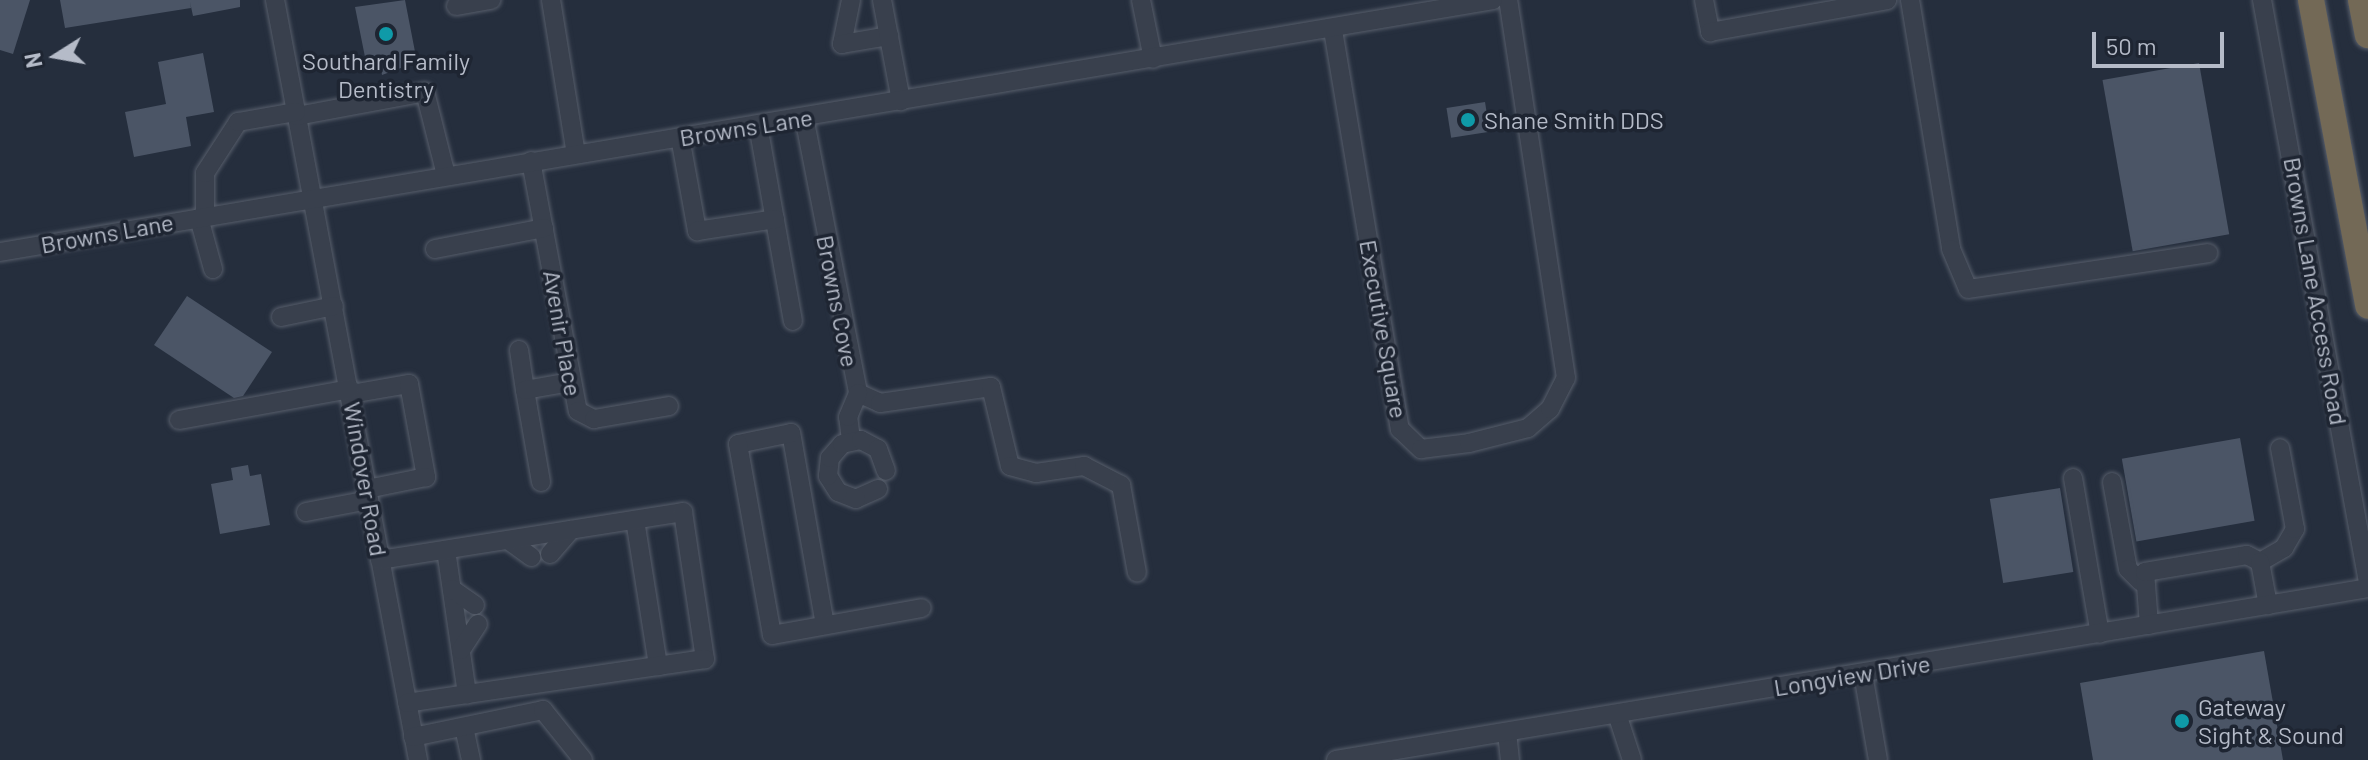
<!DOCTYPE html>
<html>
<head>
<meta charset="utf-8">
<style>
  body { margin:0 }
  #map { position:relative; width:2368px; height:760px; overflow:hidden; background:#252e3d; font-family:Barlow,sans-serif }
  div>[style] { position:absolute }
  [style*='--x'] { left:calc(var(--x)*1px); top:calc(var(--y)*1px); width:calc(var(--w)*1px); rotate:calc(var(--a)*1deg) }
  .building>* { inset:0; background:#4b5566; transform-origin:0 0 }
  .roads { filter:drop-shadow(0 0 2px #575e6b) drop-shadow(0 0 2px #575e6b) }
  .minor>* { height:18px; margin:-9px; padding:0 9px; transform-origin:9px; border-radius:9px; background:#39404d }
  .highway>* { height:26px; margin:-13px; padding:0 13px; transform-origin:13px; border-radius:13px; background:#736956 }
  .dots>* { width:22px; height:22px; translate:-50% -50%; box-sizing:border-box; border:4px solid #1e2532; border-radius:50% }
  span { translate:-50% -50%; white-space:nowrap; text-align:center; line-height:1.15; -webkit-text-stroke:7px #1e2532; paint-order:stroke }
  .poi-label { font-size:24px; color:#b5bbc8 }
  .left { translate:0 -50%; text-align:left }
  .street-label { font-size:24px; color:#b5bbc8 }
  .north { position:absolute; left:16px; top:16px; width:80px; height:80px; -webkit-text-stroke:6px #1e2532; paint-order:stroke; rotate:259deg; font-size:22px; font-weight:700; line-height:32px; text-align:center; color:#b5bbc8 }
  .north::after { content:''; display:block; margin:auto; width:28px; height:36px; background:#b5bbc8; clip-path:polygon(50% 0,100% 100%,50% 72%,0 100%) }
  .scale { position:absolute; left:2092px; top:32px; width:132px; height:36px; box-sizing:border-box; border:4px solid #b5bbc8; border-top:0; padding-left:10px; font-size:24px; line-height:28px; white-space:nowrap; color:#b5bbc8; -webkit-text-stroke:6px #1e2532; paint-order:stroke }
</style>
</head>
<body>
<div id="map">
  <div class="building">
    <i style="clip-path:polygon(0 0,30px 0,13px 54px,0 50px)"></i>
    <i style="clip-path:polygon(60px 0,240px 0,240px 7px,193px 16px,190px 2px,191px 8px,65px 28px)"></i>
    <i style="clip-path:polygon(405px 0,417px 62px,382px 75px,381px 69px,368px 72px,355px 7px)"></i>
    <i style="clip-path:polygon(203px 53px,214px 112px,186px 117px,191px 146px,134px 157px,125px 112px,166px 104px,158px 62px)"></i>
    <i style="left:2199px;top:63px;width:174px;height:98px;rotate:80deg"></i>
    <i style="left:1485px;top:102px;width:30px;height:39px;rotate:81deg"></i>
    <i style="clip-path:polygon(187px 296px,272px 352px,243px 396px,234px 398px,154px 345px)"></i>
    <i style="left:2240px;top:438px;width:84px;height:120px;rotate:80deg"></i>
    <i style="clip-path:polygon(248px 465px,250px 476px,261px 474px,270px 525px,220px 534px,211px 484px,233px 480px,231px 468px)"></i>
    <i style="left:2060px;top:488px;width:85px;height:71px;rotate:81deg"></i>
    <i style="clip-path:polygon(2264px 651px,2283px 760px,2093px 760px,2080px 683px)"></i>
  </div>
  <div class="roads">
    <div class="minor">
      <i style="--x:275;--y:0;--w:773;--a:79.34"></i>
      <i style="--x:551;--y:0;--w:156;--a:80.8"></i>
      <i style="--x:851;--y:0;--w:45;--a:101.6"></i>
      <i style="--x:842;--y:44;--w:48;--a:-9.7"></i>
      <i style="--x:882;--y:0;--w:103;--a:79.3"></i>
      <i style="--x:1141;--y:0;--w:60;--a:78.5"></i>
      <i style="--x:1704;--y:0;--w:33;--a:79"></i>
      <i style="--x:1710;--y:32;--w:180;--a:-10.2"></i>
      <i style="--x:1910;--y:0;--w:252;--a:80.6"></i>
      <i style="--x:1951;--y:249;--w:43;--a:67"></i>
      <i style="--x:1968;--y:289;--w:243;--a:-8.5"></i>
      <i style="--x:2262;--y:0;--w:592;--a:79.68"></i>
      <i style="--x:456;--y:6;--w:36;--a:-10"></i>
      <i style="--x:1333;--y:30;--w:405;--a:80.5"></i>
      <i style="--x:1400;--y:429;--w:29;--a:44"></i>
      <i style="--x:1421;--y:449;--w:48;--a:-7.1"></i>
      <i style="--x:1469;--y:443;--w:61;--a:-14.3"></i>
      <i style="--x:1528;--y:428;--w:29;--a:-41"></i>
      <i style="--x:1550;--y:409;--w:35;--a:-63"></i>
      <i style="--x:1566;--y:378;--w:382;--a:-98.7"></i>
      <i style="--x:297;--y:116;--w:130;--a:-10.6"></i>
      <i style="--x:425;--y:92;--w:86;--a:75.8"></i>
      <i style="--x:804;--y:117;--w:281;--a:78.9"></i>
      <i style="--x:858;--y:393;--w:24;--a:24"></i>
      <i style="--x:880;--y:403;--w:112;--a:-8.2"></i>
      <i style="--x:991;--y:387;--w:81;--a:76.5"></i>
      <i style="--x:1010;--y:466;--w:27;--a:15"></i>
      <i style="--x:1036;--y:473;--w:49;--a:-8.3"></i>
      <i style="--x:1084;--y:466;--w:42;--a:27.2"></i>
      <i style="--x:1121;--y:485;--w:89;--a:79.7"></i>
      <i style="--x:758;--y:125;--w:199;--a:79.9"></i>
      <i style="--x:680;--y:137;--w:96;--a:79.7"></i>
      <i style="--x:697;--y:231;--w:79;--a:-8.7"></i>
      <i style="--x:531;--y:161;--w:254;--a:79.4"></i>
      <i style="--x:578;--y:411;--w:18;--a:27"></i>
      <i style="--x:594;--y:419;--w:76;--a:-9.8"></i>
      <i style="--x:205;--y:216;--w:43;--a:-90"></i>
      <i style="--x:205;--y:173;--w:61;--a:-57.1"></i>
      <i style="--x:238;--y:122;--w:59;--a:-9.8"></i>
      <i style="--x:199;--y:218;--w:53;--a:74.6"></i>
      <i style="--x:435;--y:249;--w:111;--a:-10.9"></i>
      <i style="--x:0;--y:252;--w:1514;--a:-9.58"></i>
      <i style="--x:281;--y:317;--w:54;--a:-11.7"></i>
      <i style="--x:519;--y:350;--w:40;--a:81.5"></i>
      <i style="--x:351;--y:394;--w:59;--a:-9.8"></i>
      <i style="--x:409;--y:384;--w:95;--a:79.6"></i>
      <i style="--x:426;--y:477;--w:60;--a:168.5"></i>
      <i style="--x:179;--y:420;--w:174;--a:-10.3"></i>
      <i style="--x:851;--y:440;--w:23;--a:-97"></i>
      <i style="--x:848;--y:417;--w:26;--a:-67"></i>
      <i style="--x:2073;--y:478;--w:158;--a:80.2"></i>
      <i style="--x:541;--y:482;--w:93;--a:-99.9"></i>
      <i style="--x:525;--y:390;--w:47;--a:-9.9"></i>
      <i style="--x:2112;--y:482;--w:88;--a:79.6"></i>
      <i style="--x:2128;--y:569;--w:18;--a:45"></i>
      <i style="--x:878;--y:489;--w:24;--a:156"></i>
      <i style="--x:856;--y:499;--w:19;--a:-159"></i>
      <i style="--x:838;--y:492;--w:19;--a:-122"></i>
      <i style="--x:828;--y:476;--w:18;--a:-84"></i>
      <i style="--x:830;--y:458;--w:18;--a:-49"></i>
      <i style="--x:842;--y:444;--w:19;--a:-12"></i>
      <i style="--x:861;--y:440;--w:19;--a:28"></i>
      <i style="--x:878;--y:449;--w:23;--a:70"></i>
      <i style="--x:306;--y:512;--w:64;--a:-10.8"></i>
      <i style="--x:635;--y:520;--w:148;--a:81"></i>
      <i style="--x:508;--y:540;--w:29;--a:36"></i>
      <i style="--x:446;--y:550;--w:146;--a:81.7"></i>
      <i style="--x:550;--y:554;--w:32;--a:-49"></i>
      <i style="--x:380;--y:560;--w:307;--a:-9"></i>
      <i style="--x:683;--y:512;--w:149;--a:81.5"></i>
      <i style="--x:705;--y:659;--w:301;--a:171.6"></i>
      <i style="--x:2260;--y:562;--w:28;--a:-30"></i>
      <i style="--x:2284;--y:548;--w:22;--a:-60"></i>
      <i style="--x:2295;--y:529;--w:82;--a:-100.5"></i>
      <i style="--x:452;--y:589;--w:28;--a:35"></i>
      <i style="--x:825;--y:625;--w:195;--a:-100"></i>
      <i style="--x:791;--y:433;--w:54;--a:168.3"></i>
      <i style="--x:738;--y:444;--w:194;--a:79.9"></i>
      <i style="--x:772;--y:635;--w:152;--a:-10.2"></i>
      <i style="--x:2149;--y:625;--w:53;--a:-94.3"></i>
      <i style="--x:2145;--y:572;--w:103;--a:-9.5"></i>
      <i style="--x:2247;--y:555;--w:15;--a:28"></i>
      <i style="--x:2260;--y:562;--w:44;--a:79.5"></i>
      <i style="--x:461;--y:650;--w:31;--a:-57"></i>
      <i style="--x:1863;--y:674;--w:87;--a:80.1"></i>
      <i style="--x:1617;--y:714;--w:48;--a:71.9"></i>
      <i style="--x:464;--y:727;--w:34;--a:78"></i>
      <i style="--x:1507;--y:732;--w:28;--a:84"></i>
      <i style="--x:413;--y:737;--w:133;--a:-11.7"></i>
      <i style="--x:543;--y:710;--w:64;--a:51.3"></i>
      <i style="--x:1336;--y:760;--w:1046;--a:-9.46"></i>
    </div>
    <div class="highway">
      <i style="--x:2311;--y:0;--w:311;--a:79.4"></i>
      <i style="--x:2361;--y:0;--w:36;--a:79"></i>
    </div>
  </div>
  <div class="dots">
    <i style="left:386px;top:34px;background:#0f9aa8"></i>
    <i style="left:1468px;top:120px;background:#0f9aa8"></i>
    <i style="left:2182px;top:721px;background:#0f9aa8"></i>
  </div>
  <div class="poi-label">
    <span style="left:386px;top:75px">Southard Family<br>Dentistry</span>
    <span class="left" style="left:1484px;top:120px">Shane Smith DDS</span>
    <span class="left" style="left:2198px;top:721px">Gateway<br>Sight &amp; Sound</span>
  </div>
  <div class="street-label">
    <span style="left:746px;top:127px;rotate:-9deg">Browns Lane</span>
    <span style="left:107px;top:233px;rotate:-10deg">Browns Lane</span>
    <span style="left:2316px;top:291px;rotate:80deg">Browns Lane Access Road</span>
    <span style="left:838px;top:301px;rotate:79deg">Browns Cove</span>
    <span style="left:1384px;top:329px;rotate:80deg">Executive Square</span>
    <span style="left:563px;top:333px;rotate:80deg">Avenir Place</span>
    <span style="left:366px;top:479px;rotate:80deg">Windover Road</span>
    <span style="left:1852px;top:675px;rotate:-9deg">Longview Drive</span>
  </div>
  <div class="north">N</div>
  <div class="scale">50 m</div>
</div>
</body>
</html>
